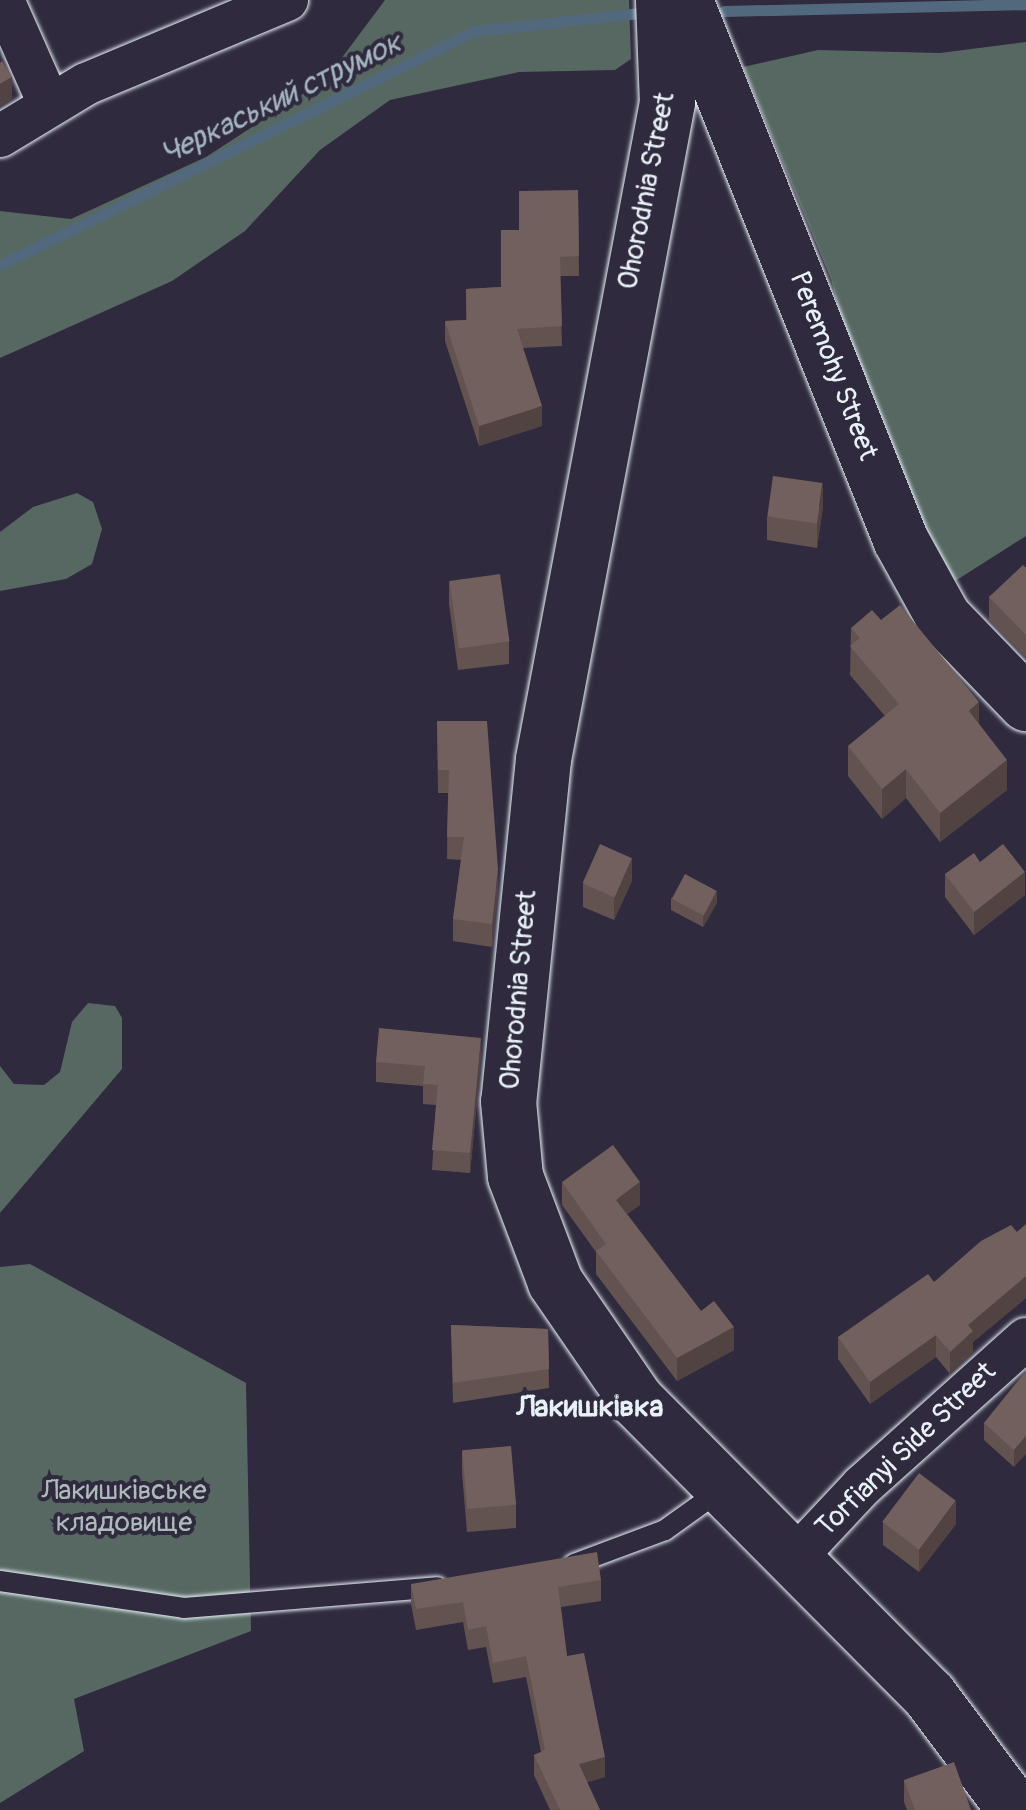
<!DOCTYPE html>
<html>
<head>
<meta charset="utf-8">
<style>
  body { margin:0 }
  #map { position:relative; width:1026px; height:1810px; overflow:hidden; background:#2f2a3d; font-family:Pangolin,sans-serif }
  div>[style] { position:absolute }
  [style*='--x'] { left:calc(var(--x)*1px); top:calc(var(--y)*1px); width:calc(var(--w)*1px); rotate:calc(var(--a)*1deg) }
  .green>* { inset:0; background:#566861 }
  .stream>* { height:11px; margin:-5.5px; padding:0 5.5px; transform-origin:5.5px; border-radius:5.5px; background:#52697d }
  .roads { filter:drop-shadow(0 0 2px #e8f1f8) drop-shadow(0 0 2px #e8f1f8) }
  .lane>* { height:20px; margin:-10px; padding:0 10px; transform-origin:10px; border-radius:10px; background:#2f2a3d }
  .street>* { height:42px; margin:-21px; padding:0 21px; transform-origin:21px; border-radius:21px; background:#2f2a3d }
  .secondary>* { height:55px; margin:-27.5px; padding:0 27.5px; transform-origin:27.5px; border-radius:27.5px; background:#2f2a3d }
  .wall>* { inset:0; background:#625351 }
  .shaded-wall>* { inset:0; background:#504342 }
  .building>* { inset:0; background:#72605e; transform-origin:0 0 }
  span { translate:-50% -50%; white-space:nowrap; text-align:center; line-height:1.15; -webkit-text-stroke:8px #2f2a3d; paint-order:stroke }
  .street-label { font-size:28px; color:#e8f1f8 }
  .park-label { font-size:28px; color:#aebabc }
  .water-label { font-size:30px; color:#a4b4c1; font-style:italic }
  .neighbourhood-label { font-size:30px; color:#e8f1f8; font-weight:700 }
</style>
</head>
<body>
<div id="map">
  <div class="green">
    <i style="clip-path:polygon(385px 0,629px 0,631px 59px,615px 70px,519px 72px,390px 100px,320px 150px,245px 231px,172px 281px,0 358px,0 211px,71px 219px,206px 157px,326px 79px)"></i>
    <i style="clip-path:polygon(1026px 42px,1026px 536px,952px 583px,890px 515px,831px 279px,743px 67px,818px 50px,940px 53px)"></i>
    <i style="clip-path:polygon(77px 493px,93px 502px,102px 529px,92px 564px,66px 579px,0 591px,0 532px,33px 507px)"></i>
    <i style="clip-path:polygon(88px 1003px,115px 1006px,122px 1018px,122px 1069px,0 1213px,0 1066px,14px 1084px,44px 1085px,60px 1072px,72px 1022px)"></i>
    <i style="clip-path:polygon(30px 1264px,246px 1383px,251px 1631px,74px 1699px,84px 1751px,0 1803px,0 1267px)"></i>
  </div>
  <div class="stream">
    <i style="--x:724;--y:11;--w:302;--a:-1.3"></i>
    <i style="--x:0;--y:265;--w:529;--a:-26.27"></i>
    <i style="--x:474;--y:31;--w:177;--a:-6.2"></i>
  </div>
  <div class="roads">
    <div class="lane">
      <i style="--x:574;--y:1564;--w:97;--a:-20.5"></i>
      <i style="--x:665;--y:1530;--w:65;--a:-35.6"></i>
      <i style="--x:0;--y:1581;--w:186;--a:8.3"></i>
      <i style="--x:184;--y:1608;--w:254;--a:-4.7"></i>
    </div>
    <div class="street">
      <i style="--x:3;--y:0;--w:114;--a:66.1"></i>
      <i style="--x:0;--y:136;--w:100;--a:-31.2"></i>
      <i style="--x:86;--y:84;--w:218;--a:-22.7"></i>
      <i style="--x:790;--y:1563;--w:105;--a:-46.9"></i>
      <i style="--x:862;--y:1486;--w:220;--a:-41.9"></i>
    </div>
    <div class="secondary">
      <i style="--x:663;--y:0;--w:102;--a:87.8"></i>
      <i style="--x:667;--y:102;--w:669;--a:100.69"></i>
      <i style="--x:543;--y:759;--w:344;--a:95.8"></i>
      <i style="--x:508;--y:1101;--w:75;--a:84.7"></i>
      <i style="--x:515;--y:1176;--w:113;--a:69.3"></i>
      <i style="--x:555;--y:1282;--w:143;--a:55.5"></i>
      <i style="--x:636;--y:1400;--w:416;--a:45.2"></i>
      <i style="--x:929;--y:1695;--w:144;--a:53.2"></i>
      <i style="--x:685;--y:0;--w:580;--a:68.25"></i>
      <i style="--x:900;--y:539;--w:89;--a:61.1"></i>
      <i style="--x:943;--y:617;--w:120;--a:46"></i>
    </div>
  </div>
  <div class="wall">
    <i style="clip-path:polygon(578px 190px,579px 276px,560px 276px,562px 346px,523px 348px,542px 426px,479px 446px,445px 341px,445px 321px,466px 320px,466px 289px,501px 287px,519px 230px)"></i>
    <i style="clip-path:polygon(823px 506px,817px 548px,767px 540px,767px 517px)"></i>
    <i style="clip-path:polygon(1026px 568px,1026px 658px,989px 620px,989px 597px)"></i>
    <i style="clip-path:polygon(449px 581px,509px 641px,509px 664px,458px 670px,449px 604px)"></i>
    <i style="clip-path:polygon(851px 628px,979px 724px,1007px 790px,940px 842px,906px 798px,882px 819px,848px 776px,848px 746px,885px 716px,850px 675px)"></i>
    <i style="clip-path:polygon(437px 721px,498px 892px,492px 947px,453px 941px,453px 919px,461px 860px,447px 859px,448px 793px,438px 793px)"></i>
    <i style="clip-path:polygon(980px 862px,1025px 895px,974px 935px,945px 897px,945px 874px)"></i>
    <i style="clip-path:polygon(632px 881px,614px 920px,583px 907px,583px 884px)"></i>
    <i style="clip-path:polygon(671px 898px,717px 903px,703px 927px,671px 910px)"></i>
    <i style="clip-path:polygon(481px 1058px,470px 1173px,432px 1170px,436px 1105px,423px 1104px,423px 1086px,376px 1082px,376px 1062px)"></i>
    <i style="clip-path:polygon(562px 1182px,640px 1205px,627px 1214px,701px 1311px,734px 1350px,677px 1381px,596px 1274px,596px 1252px,562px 1205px)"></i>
    <i style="clip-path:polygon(1026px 1224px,1026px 1298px,973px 1342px,973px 1353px,950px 1374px,936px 1357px,870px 1404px,838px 1359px,838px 1337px,934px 1282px,1017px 1232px)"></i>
    <i style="clip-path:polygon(451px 1325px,548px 1329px,549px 1388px,453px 1403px)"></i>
    <i style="clip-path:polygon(1026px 1371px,1014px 1467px,984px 1440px,984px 1423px)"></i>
    <i style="clip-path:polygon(462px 1451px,516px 1505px,516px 1528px,467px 1532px,462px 1473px)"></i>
    <i style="clip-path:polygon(883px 1522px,956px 1524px,919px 1572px,883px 1545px)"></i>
    <i style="clip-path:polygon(601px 1580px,601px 1601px,561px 1607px,567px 1656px,605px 1777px,587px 1782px,600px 1810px,550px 1810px,534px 1775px,534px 1755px,541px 1752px,526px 1677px,493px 1683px,486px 1647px,468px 1650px,463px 1622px,416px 1630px,411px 1604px,411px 1584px)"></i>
    <i style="clip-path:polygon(904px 1780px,971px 1810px,907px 1810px,904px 1802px)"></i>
  </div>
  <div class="shaded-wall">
    <i style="clip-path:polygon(12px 77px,12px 100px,0 107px,0 84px)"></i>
    <i style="clip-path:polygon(542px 406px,542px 426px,479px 446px,479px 426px)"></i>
    <i style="clip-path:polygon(823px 483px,823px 506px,817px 548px,817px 525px)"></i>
    <i style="clip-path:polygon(979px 702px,979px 732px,969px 711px)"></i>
    <i style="clip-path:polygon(1007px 760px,1007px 790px,940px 842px,940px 813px)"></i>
    <i style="clip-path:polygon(906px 769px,906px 798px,882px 819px,882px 789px)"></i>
    <i style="clip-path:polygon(632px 858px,632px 881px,614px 920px,614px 897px)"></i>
    <i style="clip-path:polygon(498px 869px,498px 892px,492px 947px,492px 924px)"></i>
    <i style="clip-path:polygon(1025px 872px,1025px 895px,974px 935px,974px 912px)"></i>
    <i style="clip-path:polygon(717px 891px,717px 903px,703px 927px,703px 915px)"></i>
    <i style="clip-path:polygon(481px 1038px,481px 1058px,470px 1173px,470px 1153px)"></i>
    <i style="clip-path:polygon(640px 1182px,640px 1205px,616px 1222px,616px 1200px)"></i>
    <i style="clip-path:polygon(1026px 1276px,1026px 1298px,973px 1342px,973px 1353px,950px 1374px,950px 1352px,968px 1325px)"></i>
    <i style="clip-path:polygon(734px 1327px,734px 1350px,677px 1381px,677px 1358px)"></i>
    <i style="clip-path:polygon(936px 1335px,936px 1357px,870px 1404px,870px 1382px)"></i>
    <i style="clip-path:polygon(1026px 1436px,1026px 1454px,1014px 1467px,1014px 1450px)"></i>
    <i style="clip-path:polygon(956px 1501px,956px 1524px,919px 1572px,919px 1549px)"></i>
    <i style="clip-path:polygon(605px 1757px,605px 1777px,579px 1785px,579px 1764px)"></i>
  </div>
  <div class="building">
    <i style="clip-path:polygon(2px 61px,12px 77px,0 84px,0 63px)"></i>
    <i style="clip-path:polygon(578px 190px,579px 256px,560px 257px,562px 326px,517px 329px,542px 406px,479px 426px,445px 321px,467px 320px,466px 289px,501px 287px,501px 230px,519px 230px,519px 191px)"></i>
    <i style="left:773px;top:476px;width:50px;height:41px;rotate:8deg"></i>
    <i style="clip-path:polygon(1023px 565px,1026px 568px,1026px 635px,989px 597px)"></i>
    <i style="left:500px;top:574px;width:68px;height:51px;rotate:82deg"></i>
    <i style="clip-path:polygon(900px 605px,979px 702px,969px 711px,1007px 760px,940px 813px,906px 769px,882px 789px,848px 746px,899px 704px,850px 646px,860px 638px,851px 628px,872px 610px,881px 620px)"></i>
    <i style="clip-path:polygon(437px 721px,487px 721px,498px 869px,492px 924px,453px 919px,464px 837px,447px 837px,449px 770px,438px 770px)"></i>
    <i style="left:600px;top:844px;width:35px;height:43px;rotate:24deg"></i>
    <i style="clip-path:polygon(1003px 844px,1025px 872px,974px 912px,945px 874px,974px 853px,980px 862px)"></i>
    <i style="left:685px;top:874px;width:36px;height:28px;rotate:28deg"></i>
    <i style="clip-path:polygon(379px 1028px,481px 1038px,470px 1153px,432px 1150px,438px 1085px,423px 1084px,425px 1066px,376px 1062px)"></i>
    <i style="clip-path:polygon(613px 1145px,640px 1182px,616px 1200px,701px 1311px,714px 1301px,734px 1327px,677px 1358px,596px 1251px,606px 1244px,562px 1182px)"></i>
    <i style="clip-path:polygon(1026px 1224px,1026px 1276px,968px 1325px,973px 1331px,950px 1352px,936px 1335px,870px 1382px,838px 1337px,928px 1274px,934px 1282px,981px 1241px,1011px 1225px,1017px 1232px)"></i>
    <i style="clip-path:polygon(451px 1325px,548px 1329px,549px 1369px,453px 1383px)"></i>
    <i style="clip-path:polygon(1026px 1371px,1026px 1436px,1014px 1450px,984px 1423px)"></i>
    <i style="left:511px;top:1446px;width:59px;height:49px;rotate:85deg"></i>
    <i style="left:919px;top:1473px;width:46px;height:61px;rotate:37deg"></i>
    <i style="clip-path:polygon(597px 1552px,601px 1580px,558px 1587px,567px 1656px,584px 1653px,605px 1757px,579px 1764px,600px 1810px,560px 1810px,534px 1755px,545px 1750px,526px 1656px,493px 1663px,486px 1626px,468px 1630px,463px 1602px,416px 1609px,411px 1584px)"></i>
    <i style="clip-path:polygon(954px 1762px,971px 1810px,915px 1810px,904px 1780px)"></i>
  </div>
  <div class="street-label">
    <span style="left:647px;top:191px;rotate:-79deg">Ohorodnia Street</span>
    <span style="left:833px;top:366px;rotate:69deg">Peremohy Street</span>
    <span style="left:519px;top:990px;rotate:-85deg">Ohorodnia Street</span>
    <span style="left:906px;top:1450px;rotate:-44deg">Torfianyi Side Street</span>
  </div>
  <div class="park-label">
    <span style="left:124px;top:1507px">Лакишківське<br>кладовище</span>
  </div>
  <div class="water-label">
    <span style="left:281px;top:99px;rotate:-26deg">Черкаський струмок</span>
  </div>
  <div class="neighbourhood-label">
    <span style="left:590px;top:1407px">Лакишківка</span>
  </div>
</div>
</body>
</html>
